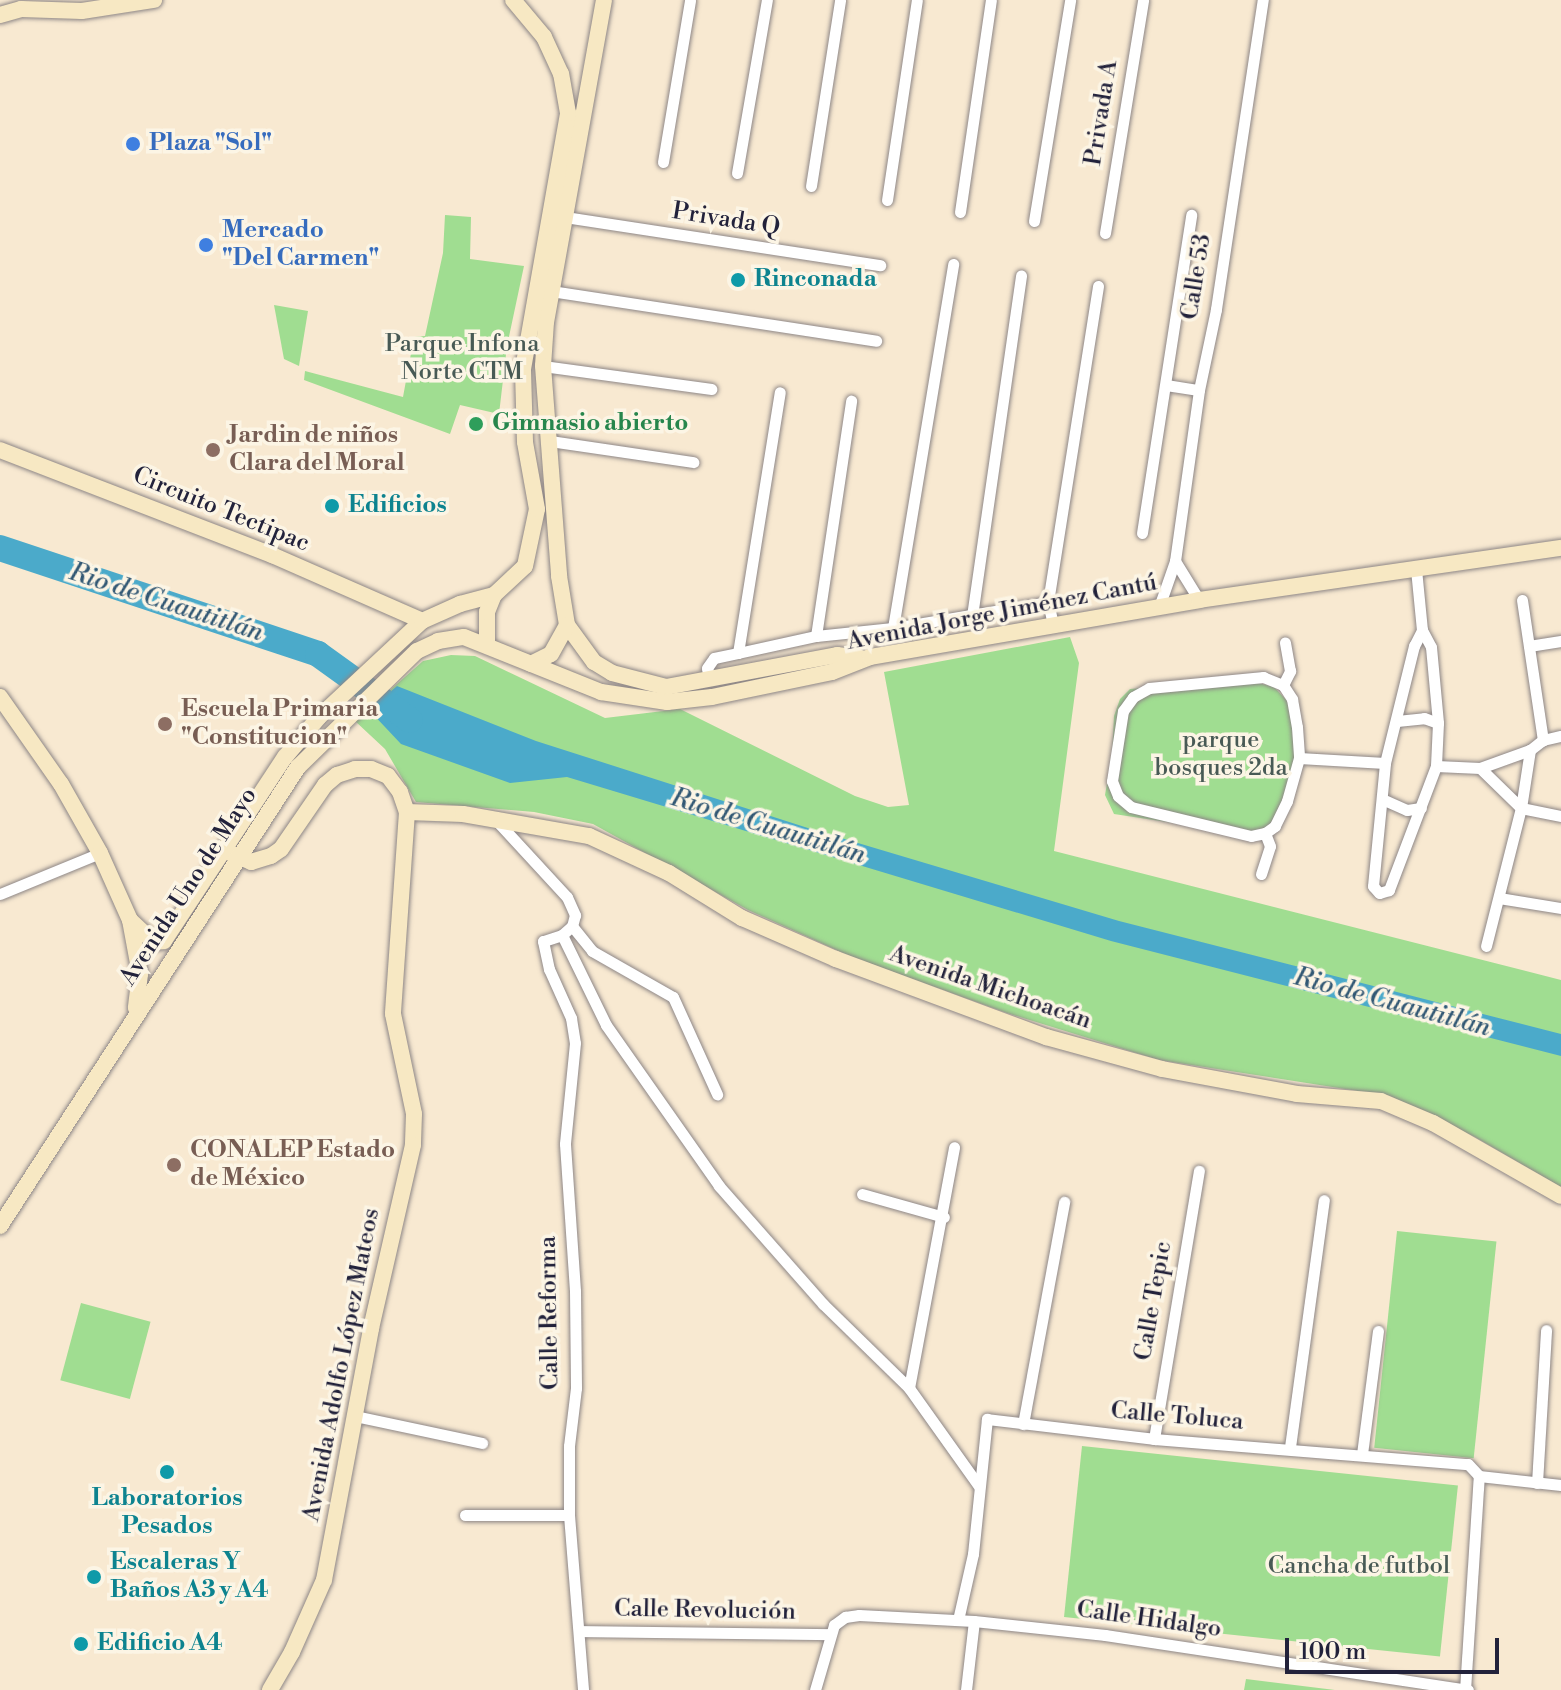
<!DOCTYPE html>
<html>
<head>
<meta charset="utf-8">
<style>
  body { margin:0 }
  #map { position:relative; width:1561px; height:1690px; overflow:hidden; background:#f8e9d1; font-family:"Libre Bodoni",serif }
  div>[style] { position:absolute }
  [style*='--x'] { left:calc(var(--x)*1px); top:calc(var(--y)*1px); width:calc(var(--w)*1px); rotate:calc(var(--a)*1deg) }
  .green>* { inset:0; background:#a0dd91; transform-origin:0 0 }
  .water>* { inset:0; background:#4baaca }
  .river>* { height:26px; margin:-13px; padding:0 13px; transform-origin:13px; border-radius:13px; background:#4baaca }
  .roads { filter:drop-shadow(0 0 2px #8d8686) drop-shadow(0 0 2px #8d8686) }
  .street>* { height:11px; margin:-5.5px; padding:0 5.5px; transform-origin:5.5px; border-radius:5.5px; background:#fff }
  .secondary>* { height:16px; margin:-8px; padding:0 8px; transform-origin:8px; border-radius:8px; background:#f7e8c3 }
  .dots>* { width:22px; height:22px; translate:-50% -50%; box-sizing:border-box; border:4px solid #fcf5e5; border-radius:50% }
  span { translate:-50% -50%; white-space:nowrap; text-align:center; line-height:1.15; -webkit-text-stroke:7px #fcf5e5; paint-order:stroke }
  .street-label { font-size:24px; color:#22223b }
  .shop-label { font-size:24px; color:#366cbe; font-weight:700 }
  .left { translate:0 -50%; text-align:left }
  .culture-label { font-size:24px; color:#0d838f; font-weight:700 }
  .park-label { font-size:24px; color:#485a55 }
  .leisure-label { font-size:24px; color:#27864d; font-weight:700 }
  .education-label { font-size:24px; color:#785e54; font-weight:700 }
  .water-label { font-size:26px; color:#325874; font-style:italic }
  .scale { position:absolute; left:1285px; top:1638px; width:214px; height:36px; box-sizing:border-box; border:4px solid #22223b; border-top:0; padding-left:10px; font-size:24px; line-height:28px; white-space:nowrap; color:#22223b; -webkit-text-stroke:6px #fcf5e5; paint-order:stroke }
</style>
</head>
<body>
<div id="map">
  <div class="green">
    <i style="clip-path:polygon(445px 215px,471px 217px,470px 259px,524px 266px,507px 346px,499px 414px,460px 405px,450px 434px,304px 380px,305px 371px,403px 397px,414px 337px,425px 336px,443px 253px)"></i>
    <i style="clip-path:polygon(274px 305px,308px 311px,299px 366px,284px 359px)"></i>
    <i style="clip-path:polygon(1070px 637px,1079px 663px,1054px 851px,1561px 980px,1561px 1187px,1475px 1137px,1390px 1096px,1159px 1060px,1007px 1013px,852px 957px,748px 910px,593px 824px,534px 812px,416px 802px,385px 749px,355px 721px,423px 661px,451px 655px,475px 656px,605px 718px,680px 709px,855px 796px,888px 807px,909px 805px,884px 672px)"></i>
    <i style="clip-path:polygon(1246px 680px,1274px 687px,1291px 705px,1296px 763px,1284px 807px,1259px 836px,1114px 814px,1105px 795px,1112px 755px,1114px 716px,1120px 699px,1130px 689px)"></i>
    <i style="left:1397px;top:1231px;width:100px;height:218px;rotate:6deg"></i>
    <i style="left:81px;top:1303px;width:72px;height:80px;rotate:15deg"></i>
    <i style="left:1082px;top:1446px;width:378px;height:172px;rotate:6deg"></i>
    <i style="clip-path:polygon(1246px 1679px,1335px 1690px,1244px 1690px)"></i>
  </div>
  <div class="water">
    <i style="clip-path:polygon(397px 686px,536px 741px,811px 829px,1119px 921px,1561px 1034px,1561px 1056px,1111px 941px,567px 777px,510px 783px,401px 744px,369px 710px)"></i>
  </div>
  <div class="river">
    <i style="--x:0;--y:548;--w:335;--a:18.4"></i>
    <i style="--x:318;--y:654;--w:113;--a:35.7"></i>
  </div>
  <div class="roads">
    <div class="street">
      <i style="--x:663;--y:162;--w:164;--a:-80.5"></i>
      <i style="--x:737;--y:173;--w:176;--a:-80.2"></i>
      <i style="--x:811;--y:186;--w:188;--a:-81.1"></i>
      <i style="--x:887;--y:200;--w:202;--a:-81.5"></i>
      <i style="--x:960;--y:212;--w:214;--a:-81.7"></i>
      <i style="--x:565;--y:217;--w:319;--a:8.7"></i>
      <i style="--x:1034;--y:221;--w:224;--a:-80.7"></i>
      <i style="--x:1105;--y:233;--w:236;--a:-80.7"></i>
      <i style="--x:551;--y:291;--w:329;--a:8.7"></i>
      <i style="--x:543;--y:366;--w:170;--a:7.8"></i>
      <i style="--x:1166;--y:385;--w:33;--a:9"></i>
      <i style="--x:550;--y:441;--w:145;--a:8.4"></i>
      <i style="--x:1142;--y:533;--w:322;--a:-81.2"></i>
      <i style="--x:1175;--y:561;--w:46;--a:58.4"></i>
      <i style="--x:1416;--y:569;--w:61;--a:84.4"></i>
      <i style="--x:1422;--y:630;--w:19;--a:62"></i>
      <i style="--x:1431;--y:647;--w:76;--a:84.7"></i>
      <i style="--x:1438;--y:723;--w:43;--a:92.7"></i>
      <i style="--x:1436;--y:766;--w:133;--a:110.8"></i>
      <i style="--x:1389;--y:890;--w:10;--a:163"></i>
      <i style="--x:1379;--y:893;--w:9;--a:-131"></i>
      <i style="--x:1373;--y:886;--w:124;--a:-84.4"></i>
      <i style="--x:1385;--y:763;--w:121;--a:-76.1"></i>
      <i style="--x:1414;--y:646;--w:18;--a:-63"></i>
      <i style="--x:1522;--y:600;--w:142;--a:81.5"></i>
      <i style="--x:1159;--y:607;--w:49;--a:-70.8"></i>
      <i style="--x:1175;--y:561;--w:173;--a:-82"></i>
      <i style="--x:1199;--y:390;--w:83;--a:-78.1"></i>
      <i style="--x:1216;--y:309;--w:313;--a:-81.4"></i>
      <i style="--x:972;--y:616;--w:344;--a:-81.8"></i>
      <i style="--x:1053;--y:625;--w:24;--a:-102"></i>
      <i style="--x:1048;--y:602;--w:320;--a:-81"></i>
      <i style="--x:893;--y:628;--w:369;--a:-80.6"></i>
      <i style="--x:816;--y:636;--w:238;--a:-81.5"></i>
      <i style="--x:1529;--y:646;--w:32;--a:-9"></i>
      <i style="--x:738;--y:653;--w:264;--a:-80.9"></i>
      <i style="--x:1263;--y:677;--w:22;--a:22"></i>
      <i style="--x:1283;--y:685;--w:17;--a:57"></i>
      <i style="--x:1292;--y:699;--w:28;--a:80"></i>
      <i style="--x:1297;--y:727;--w:31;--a:86"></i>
      <i style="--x:1299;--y:758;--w:45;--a:105.6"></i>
      <i style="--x:1287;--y:801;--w:28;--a:116"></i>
      <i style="--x:1275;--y:826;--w:12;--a:145"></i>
      <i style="--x:1265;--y:833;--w:14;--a:168"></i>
      <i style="--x:1251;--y:836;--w:123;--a:-166.4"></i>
      <i style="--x:1131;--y:807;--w:17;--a:-140"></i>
      <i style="--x:1118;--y:796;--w:16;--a:-112"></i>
      <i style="--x:1112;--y:781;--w:71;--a:-81.1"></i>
      <i style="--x:1123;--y:711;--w:17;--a:-54"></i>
      <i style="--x:1133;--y:697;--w:18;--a:-29"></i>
      <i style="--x:1149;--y:688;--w:115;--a:-5.5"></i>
      <i style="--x:709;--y:680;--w:12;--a:-99"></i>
      <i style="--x:707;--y:668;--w:12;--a:-55"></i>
      <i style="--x:714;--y:658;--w:25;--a:-12"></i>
      <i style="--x:738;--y:653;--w:80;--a:-12.3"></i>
      <i style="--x:816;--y:636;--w:77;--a:-5.9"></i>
      <i style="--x:893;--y:628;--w:157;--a:-9.5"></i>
      <i style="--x:1283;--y:685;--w:16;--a:-63"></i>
      <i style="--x:1290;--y:671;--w:29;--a:-100"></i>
      <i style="--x:1397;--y:721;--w:27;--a:-6"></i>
      <i style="--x:1424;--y:718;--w:15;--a:20"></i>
      <i style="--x:1299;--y:758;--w:86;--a:3.3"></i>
      <i style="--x:1436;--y:766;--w:44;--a:2.6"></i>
      <i style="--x:1480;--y:768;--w:53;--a:-19.8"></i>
      <i style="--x:1530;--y:750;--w:16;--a:-38"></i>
      <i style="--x:1543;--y:740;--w:18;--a:-13"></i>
      <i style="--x:1480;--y:768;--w:57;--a:44.3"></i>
      <i style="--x:1382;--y:799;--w:27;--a:24"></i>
      <i style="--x:1407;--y:810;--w:14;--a:-8"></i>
      <i style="--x:1521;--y:808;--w:41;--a:11.3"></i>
      <i style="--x:495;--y:819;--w:106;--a:47.3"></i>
      <i style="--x:567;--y:897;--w:20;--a:66"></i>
      <i style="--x:575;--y:915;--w:11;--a:105"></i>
      <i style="--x:572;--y:926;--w:13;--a:138"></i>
      <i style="--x:562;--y:935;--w:20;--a:162"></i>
      <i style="--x:543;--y:941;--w:29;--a:78"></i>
      <i style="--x:549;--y:969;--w:54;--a:65.8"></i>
      <i style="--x:571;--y:1018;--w:25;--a:81"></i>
      <i style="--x:575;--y:1043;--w:101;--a:95.7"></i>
      <i style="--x:565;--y:1144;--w:147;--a:86.1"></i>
      <i style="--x:575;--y:1291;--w:97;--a:89.4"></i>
      <i style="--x:576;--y:1388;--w:58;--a:96.9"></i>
      <i style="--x:569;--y:1446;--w:69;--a:90"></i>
      <i style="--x:569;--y:1515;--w:176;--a:85.4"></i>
      <i style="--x:1261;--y:874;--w:29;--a:-72"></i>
      <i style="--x:1270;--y:846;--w:14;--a:-111"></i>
      <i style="--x:0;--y:894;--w:108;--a:-22.3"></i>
      <i style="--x:1499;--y:898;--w:63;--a:9.2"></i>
      <i style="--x:572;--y:926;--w:32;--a:51"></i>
      <i style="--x:592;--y:951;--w:93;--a:29.6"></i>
      <i style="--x:673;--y:997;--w:107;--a:65.6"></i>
      <i style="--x:562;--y:935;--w:100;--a:63.9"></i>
      <i style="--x:606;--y:1025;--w:197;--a:54.9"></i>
      <i style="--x:719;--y:1186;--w:157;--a:48.6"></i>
      <i style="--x:823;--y:1304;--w:120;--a:44.3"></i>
      <i style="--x:909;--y:1388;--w:120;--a:54.5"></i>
      <i style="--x:1486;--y:946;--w:142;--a:-75.8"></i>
      <i style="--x:1521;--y:808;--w:59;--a:-81.2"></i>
      <i style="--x:862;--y:1194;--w:85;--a:15.7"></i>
      <i style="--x:909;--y:1388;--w:245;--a:-79.4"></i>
      <i style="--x:355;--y:1416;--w:130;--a:12"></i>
      <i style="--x:1023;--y:1424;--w:226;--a:-79.5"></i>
      <i style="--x:1154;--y:1439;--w:272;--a:-80.5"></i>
      <i style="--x:1290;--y:1447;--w:249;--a:-82.2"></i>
      <i style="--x:1362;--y:1454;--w:124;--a:-82.6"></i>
      <i style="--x:1537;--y:1483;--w:153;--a:-86.6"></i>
      <i style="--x:465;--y:1515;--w:104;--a:0"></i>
      <i style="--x:958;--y:1620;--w:68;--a:-77.2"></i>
      <i style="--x:973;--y:1554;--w:136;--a:-84.1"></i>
      <i style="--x:987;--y:1419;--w:168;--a:6.8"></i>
      <i style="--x:1154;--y:1439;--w:315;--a:4.6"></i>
      <i style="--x:1468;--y:1464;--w:16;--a:47"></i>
      <i style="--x:1479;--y:1476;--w:82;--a:6.3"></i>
      <i style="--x:579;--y:1631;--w:251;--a:0.7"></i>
      <i style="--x:815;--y:1690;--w:68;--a:-73.7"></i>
      <i style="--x:834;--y:1625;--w:14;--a:-36"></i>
      <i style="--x:845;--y:1617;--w:14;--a:-8"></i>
      <i style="--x:859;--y:1615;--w:115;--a:3"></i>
      <i style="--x:974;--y:1621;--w:132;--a:6.1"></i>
      <i style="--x:1105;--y:1635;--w:367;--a:8.6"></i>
      <i style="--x:966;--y:1690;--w:69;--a:-83.4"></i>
      <i style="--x:1465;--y:1690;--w:214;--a:-86.3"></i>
    </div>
    <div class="secondary">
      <i style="--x:604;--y:0;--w:327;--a:100.2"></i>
      <i style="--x:546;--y:322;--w:44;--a:93.9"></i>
      <i style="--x:543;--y:366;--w:211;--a:85.6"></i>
      <i style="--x:559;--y:576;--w:50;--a:80.7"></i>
      <i style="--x:567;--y:625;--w:46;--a:53.9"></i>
      <i style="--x:594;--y:662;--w:21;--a:31"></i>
      <i style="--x:612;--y:673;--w:56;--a:14.5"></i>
      <i style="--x:666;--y:687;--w:174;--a:-10.6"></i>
      <i style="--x:837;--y:655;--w:24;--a:7"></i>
      <i style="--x:0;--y:15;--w:22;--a:-16"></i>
      <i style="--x:21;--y:9;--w:61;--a:1.9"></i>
      <i style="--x:82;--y:11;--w:73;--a:-8.7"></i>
      <i style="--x:0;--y:450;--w:292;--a:21.1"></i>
      <i style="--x:272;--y:555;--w:164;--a:23.7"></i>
      <i style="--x:487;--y:645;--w:33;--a:-90"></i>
      <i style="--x:487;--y:612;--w:18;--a:-68"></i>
      <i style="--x:531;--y:664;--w:22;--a:-27"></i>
      <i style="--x:551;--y:654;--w:33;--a:-61"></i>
      <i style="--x:0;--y:697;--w:106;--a:55"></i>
      <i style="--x:61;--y:784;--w:79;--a:60.5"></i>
      <i style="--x:100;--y:853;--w:73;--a:65.9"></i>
      <i style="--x:130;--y:920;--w:55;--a:79.5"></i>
      <i style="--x:140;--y:974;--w:34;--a:97"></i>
      <i style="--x:407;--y:812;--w:56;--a:2"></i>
      <i style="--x:463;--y:814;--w:128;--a:9.9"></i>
      <i style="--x:589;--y:836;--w:88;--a:24.8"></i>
      <i style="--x:669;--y:873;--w:86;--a:31.7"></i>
      <i style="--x:742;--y:918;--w:103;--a:23.6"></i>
      <i style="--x:836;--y:959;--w:224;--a:20.4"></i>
      <i style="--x:1046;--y:1037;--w:120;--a:15.4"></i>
      <i style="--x:1162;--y:1069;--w:137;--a:10.5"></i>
      <i style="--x:1297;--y:1094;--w:84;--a:4.8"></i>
      <i style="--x:1381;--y:1101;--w:56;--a:22.9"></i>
      <i style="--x:1433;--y:1123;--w:147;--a:29.7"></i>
      <i style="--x:230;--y:853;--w:23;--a:23"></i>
      <i style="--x:251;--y:862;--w:21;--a:-17"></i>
      <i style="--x:271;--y:856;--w:12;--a:-35"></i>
      <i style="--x:281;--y:849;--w:78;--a:-55.5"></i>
      <i style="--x:325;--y:785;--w:16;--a:-40"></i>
      <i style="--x:337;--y:775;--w:19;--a:-18"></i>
      <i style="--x:355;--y:769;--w:16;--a:0"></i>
      <i style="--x:371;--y:769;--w:18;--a:22"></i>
      <i style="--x:388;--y:776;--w:20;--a:53"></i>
      <i style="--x:400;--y:792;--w:21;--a:71"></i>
      <i style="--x:407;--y:812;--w:202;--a:94"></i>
      <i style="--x:393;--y:1014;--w:102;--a:78.1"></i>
      <i style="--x:414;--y:1114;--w:31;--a:92"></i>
      <i style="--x:413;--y:1145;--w:189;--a:102.9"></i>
      <i style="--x:371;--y:1329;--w:255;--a:100.6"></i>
      <i style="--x:324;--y:1580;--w:79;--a:114"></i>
      <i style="--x:292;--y:1652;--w:44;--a:120.1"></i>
      <i style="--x:130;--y:920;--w:33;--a:43"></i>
      <i style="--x:154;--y:942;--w:10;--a:-6"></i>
      <i style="--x:164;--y:941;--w:220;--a:-56.7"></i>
      <i style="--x:285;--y:757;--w:52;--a:-49.6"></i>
      <i style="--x:319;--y:717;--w:141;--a:-43"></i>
      <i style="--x:422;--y:621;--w:42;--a:-24.1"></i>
      <i style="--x:460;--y:604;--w:35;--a:-15"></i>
      <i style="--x:494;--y:595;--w:42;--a:-43.1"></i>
      <i style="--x:525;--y:566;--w:58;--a:-78.1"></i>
      <i style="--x:537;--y:509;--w:68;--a:-100.2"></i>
      <i style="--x:525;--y:442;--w:73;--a:-91.6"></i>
      <i style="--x:523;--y:369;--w:260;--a:-80"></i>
      <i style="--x:568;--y:113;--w:40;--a:-100"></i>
      <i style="--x:561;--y:74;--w:41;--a:-114.7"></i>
      <i style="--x:544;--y:37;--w:48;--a:-130"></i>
      <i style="--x:0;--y:1226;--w:547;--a:-57.01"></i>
      <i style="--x:298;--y:767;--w:166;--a:-44.3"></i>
      <i style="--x:417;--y:651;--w:23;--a:-25"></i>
      <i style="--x:438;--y:641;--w:26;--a:-9"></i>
      <i style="--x:464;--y:637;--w:148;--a:21.9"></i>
      <i style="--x:601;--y:692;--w:67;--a:8.6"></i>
      <i style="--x:667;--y:702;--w:45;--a:-6.3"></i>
      <i style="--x:712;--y:697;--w:123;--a:-11.8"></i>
      <i style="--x:832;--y:672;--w:41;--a:-21.5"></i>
      <i style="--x:870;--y:657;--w:334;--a:-9.8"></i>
      <i style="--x:1199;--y:600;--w:366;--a:-8.2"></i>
    </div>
  </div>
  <div class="dots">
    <i style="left:133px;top:144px;background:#3f7fe0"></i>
    <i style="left:206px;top:245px;background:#3f7fe0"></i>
    <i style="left:738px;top:280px;background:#0f9aa8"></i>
    <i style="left:476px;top:424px;background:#2e9e5b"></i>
    <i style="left:213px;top:450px;background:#8d6e63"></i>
    <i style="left:332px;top:506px;background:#0f9aa8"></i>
    <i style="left:165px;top:724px;background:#8d6e63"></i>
    <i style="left:174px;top:1165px;background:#8d6e63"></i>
    <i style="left:167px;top:1472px;background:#0f9aa8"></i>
    <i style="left:94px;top:1577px;background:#0f9aa8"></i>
    <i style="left:81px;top:1644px;background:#0f9aa8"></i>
  </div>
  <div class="street-label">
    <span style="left:1102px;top:113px;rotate:-81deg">Privada A</span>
    <span style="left:726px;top:220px;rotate:9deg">Privada Q</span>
    <span style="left:1197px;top:277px;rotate:-81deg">Calle 53</span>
    <span style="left:221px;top:510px;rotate:22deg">Circuito Tectipac</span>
    <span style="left:1002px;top:613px;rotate:-11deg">Avenida Jorge Jiménez Cantú</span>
    <span style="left:189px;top:887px;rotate:-57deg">Avenida Uno de Mayo</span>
    <span style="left:990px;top:988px;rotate:19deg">Avenida Michoacán</span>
    <span style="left:1154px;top:1301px;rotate:-80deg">Calle Tepic</span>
    <span style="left:550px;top:1313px;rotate:-91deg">Calle Reforma</span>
    <span style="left:342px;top:1365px;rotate:-79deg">Avenida Adolfo López Mateos</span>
    <span style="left:1177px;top:1417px;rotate:5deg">Calle Toluca</span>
    <span style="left:705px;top:1611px;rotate:1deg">Calle Revolución</span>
    <span style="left:1149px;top:1620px;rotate:8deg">Calle Hidalgo</span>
  </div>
  <div class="shop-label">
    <span class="left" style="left:149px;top:144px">Plaza "Sol"</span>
    <span class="left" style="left:222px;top:245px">Mercado<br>"Del Carmen"</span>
  </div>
  <div class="culture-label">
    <span class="left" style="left:754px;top:280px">Rinconada</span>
    <span class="left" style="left:348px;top:506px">Edificios</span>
    <span style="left:167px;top:1513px">Laboratorios<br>Pesados</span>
    <span class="left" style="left:110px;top:1577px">Escaleras Y<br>Baños A3 y A4</span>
    <span class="left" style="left:97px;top:1644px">Edificio A4</span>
  </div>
  <div class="park-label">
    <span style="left:462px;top:359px">Parque Infona<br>Norte CTM</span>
    <span style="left:1221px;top:755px">parque<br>bosques 2da</span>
    <span style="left:1359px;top:1567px">Cancha de futbol</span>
  </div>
  <div class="leisure-label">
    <span class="left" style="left:492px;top:424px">Gimnasio abierto</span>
  </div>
  <div class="education-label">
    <span class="left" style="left:229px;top:450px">Jardin de niños<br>Clara del Moral</span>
    <span class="left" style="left:181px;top:724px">Escuela Primaria<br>"Constitucion"</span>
    <span class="left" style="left:190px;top:1165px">CONALEP Estado<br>de México</span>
  </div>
  <div class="water-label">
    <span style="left:166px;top:603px;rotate:18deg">Rio de Cuautitlán</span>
    <span style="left:768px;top:827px;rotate:17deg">Rio de Cuautitlán</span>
    <span style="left:1392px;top:1003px;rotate:15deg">Rio de Cuautitlán</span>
  </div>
  <div class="scale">100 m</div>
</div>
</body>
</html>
